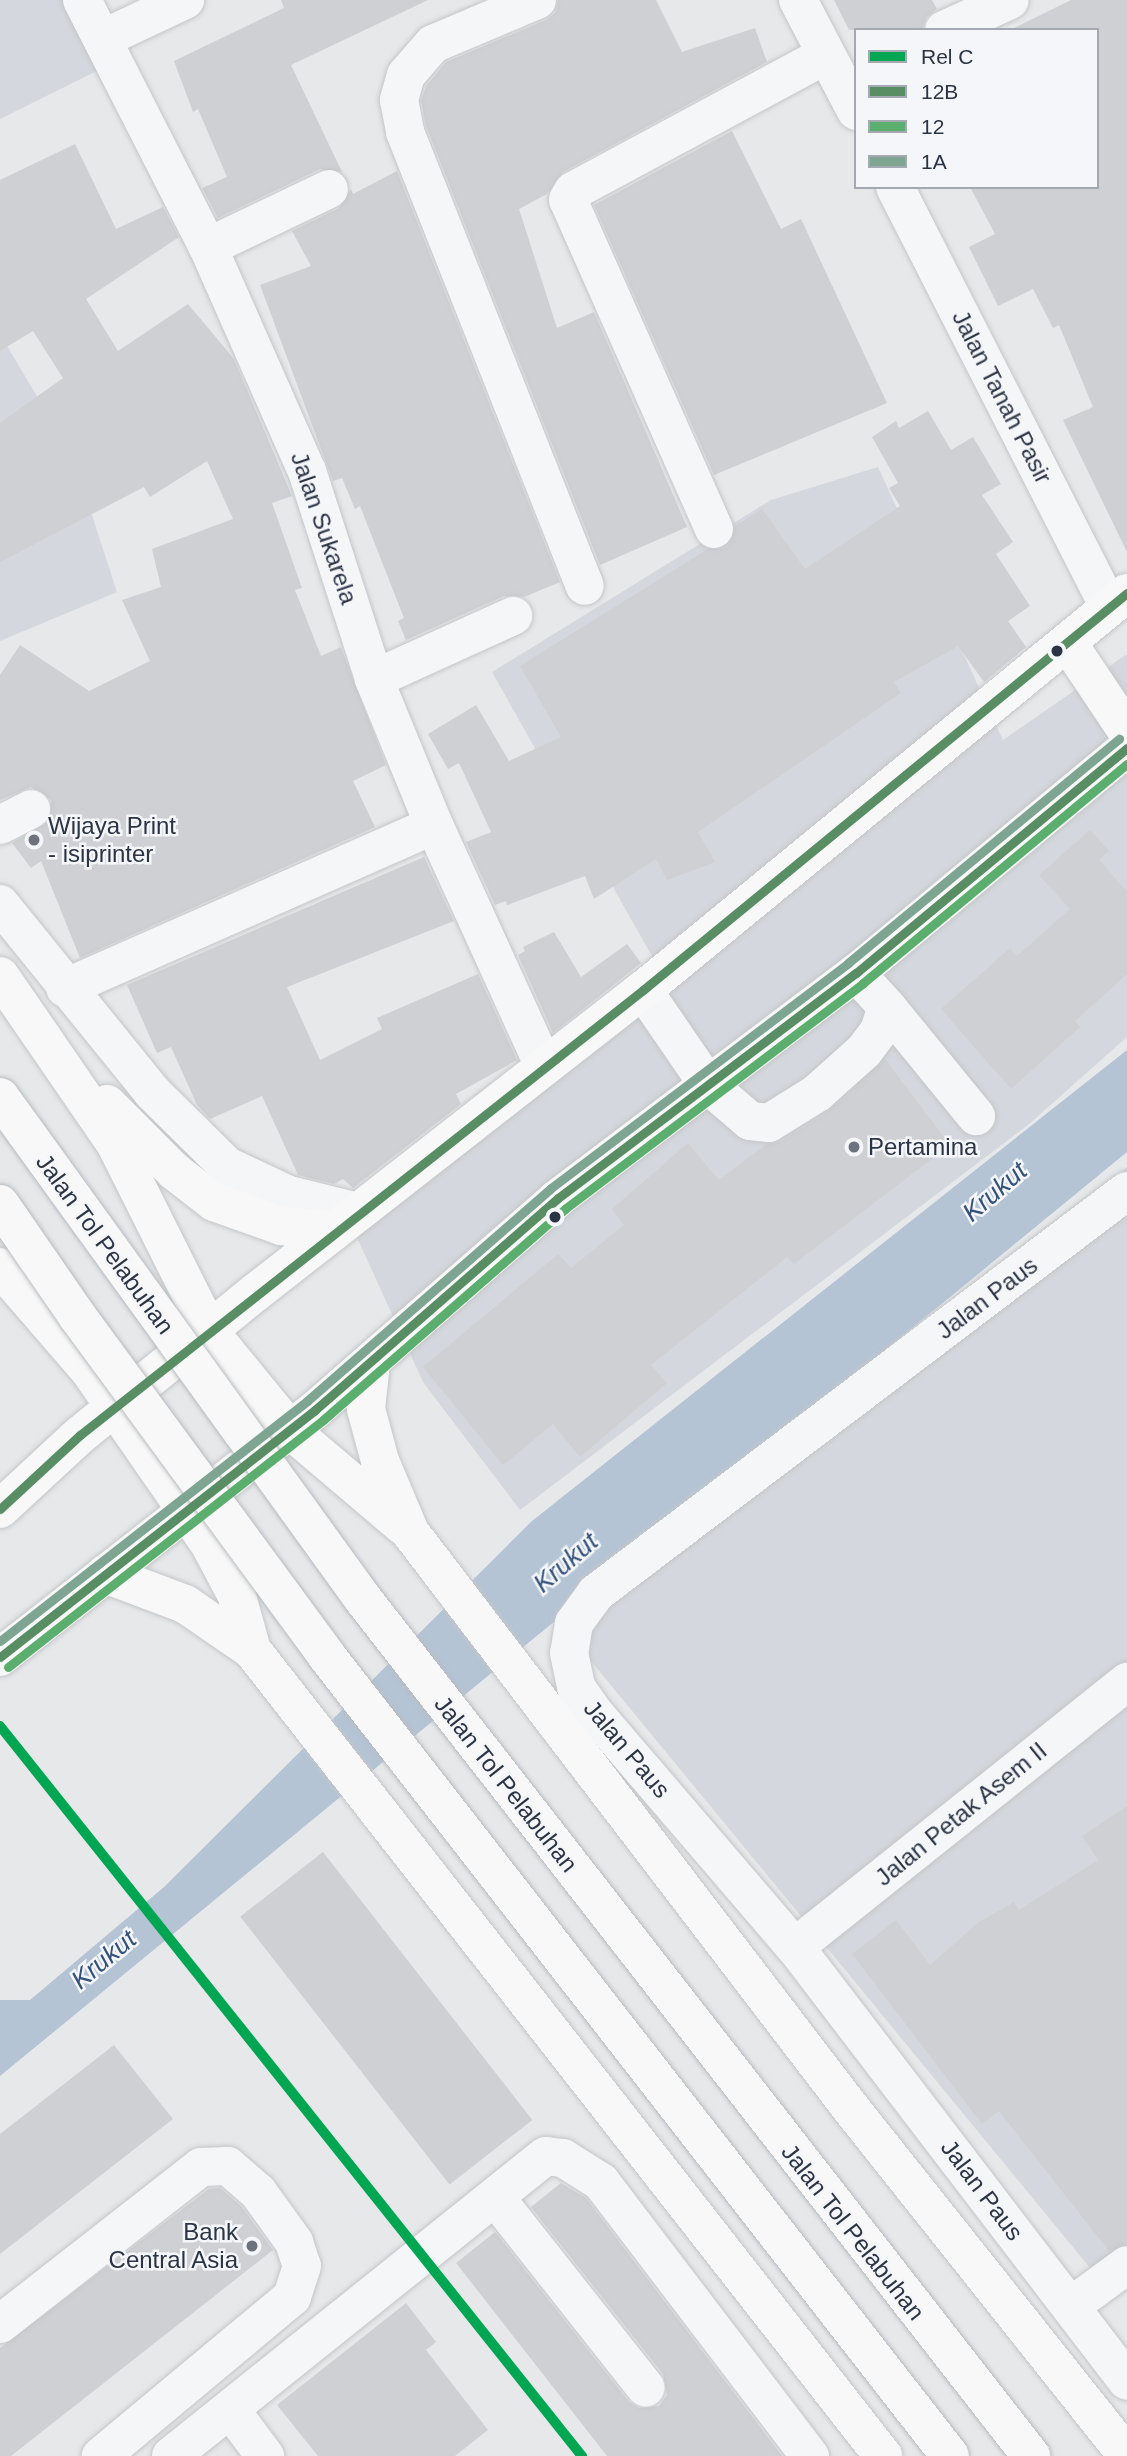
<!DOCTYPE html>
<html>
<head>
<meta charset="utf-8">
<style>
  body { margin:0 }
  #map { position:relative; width:1127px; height:2456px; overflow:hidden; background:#e6e8ea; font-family:Helvetica,sans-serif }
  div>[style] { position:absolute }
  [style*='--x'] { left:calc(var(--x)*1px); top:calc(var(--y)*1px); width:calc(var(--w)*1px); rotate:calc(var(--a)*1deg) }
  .built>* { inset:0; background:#d4d7dd }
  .water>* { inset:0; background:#b4c4d5 }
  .building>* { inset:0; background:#ced0d3; transform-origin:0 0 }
  .roads { filter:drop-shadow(0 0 2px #c4c6c8) drop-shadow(0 0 2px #c4c6c8) }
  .minor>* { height:38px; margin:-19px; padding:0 19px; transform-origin:19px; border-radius:19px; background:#f5f6f7 }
  .major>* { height:38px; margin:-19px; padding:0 19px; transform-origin:19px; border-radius:19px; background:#f8f8f8 }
  .highway>* { height:38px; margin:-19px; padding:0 19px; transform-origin:19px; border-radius:19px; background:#f8f8f8 }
  .bridges { filter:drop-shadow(0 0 2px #b8bbbf) drop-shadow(0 0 2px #b8bbbf) }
  .highway-bridge>* { height:38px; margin:-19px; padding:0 19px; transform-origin:19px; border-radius:19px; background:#f8f8f8 }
  .bus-1>* { height:9px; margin:-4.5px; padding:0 4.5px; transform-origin:4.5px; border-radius:4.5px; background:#598e64 }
  .bus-2>* { height:9px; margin:-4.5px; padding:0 4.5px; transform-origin:4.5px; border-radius:4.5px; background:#5cae6e }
  .bus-3>* { height:9px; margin:-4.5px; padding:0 4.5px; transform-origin:4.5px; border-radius:4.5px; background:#7ea591 }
  .rail-1>* { height:10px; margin:-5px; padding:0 5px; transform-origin:5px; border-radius:5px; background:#00a651 }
  .dots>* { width:19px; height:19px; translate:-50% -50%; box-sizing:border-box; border:4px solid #f4f6f9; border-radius:50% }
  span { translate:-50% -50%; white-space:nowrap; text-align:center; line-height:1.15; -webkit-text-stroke:5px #f4f6f9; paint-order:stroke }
  .street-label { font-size:24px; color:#2b3445 }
  .poi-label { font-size:24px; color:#2b3445 }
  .left { translate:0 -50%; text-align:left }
  .right { translate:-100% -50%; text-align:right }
  .water-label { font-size:26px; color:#34527a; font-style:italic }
  .legend { position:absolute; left:854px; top:28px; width:245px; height:161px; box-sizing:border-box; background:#f4f6f9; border:2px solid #a4a8b1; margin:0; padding:9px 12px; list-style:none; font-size:21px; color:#2b3445 }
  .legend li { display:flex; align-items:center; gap:14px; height:35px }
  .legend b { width:35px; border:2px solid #a4a8b1 }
</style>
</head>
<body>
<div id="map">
  <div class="built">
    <i style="clip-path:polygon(0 0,85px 0,115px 62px,0 119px)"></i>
    <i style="clip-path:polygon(0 334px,73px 457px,117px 592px,0 641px)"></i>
    <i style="clip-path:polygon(878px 467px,1003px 740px,1127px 654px,1127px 1037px,1028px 1125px,520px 1510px,423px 1382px,343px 1207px,662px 974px,492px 672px,771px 500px)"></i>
    <i style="clip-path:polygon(1127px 1167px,1127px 2270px,1105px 2286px,559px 1622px)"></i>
  </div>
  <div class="water">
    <i style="clip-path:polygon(1127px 1050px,1127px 1152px,0 2076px,0 2000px,30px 2000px,164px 1887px,532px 1521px)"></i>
  </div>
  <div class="building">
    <i style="clip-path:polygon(281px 0,428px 0,291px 65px,342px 172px,320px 169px,218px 218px,202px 188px,227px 177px,198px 109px,193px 112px,174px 61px,284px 8px)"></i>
    <i style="clip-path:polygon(558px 0,656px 0,682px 52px,755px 28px,767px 62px,563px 172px,547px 194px,519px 209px,557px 328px,594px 312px,687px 527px,600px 565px,426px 126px,421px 101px,426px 86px,446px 62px,546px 20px,555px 13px)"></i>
    <i style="clip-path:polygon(834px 0,932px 0,937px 9px,926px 18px,922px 30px,849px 30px)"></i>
    <i style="clip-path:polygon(1071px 0,1127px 0,1127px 552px,1063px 420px,1093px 407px,1059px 325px,1053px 328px,1033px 289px,998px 306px,969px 247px,995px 234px,970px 187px,1097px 187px,1097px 30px,1010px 30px)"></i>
    <i style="clip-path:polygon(732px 131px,781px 229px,801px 219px,887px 403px,714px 475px,594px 205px)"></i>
    <i style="clip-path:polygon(75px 144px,116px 229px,163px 207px,179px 237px,86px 299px,118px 351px,188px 304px,234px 359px,292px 496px,272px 503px,302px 588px,295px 590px,321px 656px,341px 647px,386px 765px,353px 781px,375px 827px,80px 958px,41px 861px,31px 868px,12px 843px,49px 821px,51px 800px,31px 787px,0 800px,0 675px,20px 645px,89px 691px,150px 661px,122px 600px,161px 587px,152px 549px,233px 519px,207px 461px,150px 497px,144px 487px,0 562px,0 423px,63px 378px,33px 331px,0 351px,0 180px)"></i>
    <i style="clip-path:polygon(397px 171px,560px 582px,524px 597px,504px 596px,406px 640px,398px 621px,404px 618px,360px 506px,355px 509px,342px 478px,333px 481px,260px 285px,311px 266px,292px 231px,339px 208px,351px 189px,353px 194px)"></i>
    <i style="clip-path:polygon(928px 411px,951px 450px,973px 437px,1001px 484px,982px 495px,1013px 542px,996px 554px,1030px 606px,1008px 621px,1026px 647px,984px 682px,958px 646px,894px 682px,901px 693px,698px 832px,715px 862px,667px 880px,656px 859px,594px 899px,585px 876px,507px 905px,506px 901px,495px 905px,466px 842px,491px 832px,459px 763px,448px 769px,428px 734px,476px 705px,509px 761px,561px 737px,520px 666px,708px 549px,723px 549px,732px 541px,735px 526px,762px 509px,805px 569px,900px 506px,889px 488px,898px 483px,872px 437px,896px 421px,899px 428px)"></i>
    <i style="clip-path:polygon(1090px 830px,1109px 851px,1099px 860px,1127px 891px,1127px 974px,1075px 1021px,1080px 1027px,1011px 1089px,941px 1009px,1010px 948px,1017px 956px,1070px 909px,1039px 875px)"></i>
    <i style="clip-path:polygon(424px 857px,454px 921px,287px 987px,320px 1060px,382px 1029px,377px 1018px,478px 974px,517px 1060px,456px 1094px,461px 1104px,353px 1188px,343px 1179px,334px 1184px,298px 1175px,262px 1096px,210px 1119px,197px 1105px,171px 1047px,157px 1053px,127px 985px)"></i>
    <i style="clip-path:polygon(554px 932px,581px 977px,627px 944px,641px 963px,553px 1033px,518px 955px,525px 951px,523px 947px)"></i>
    <i style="clip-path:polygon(885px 1059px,950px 1145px,794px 1264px,787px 1257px,651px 1365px,667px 1383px,580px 1457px,553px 1424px,503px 1465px,423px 1367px,558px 1254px,571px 1268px,624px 1225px,612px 1209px,688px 1143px,719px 1180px,765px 1145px,781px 1142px,829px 1111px)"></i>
    <i style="clip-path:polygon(1127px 1806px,1127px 2244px,1109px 2251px,999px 2111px,982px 2124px,852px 1954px,896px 1920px,930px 1965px,979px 1922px,1014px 1902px,1019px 1910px,1098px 1860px,1082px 1836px)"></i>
    <i style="left:323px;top:1852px;width:340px;height:105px;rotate:52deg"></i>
    <i style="clip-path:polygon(114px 2045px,173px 2119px,0 2254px,0 2134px)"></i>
    <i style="clip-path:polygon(561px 2183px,586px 2198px,782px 2456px,607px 2456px,456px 2263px,495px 2232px,629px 2402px,639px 2408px,659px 2406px,667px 2395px,663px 2374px,531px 2207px)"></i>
    <i style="clip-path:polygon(220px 2188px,242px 2207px,273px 2250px,11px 2456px,0 2456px,0 2348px,209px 2189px)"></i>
    <i style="clip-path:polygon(406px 2303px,436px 2342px,426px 2350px,488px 2430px,455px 2456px,318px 2456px,277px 2405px)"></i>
  </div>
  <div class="roads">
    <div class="minor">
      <i style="--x:82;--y:0;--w:277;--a:63"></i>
      <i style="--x:208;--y:247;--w:245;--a:66.2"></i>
      <i style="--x:307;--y:471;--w:219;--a:72.1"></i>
      <i style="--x:374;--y:679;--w:158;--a:67.7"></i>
      <i style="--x:434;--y:825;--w:265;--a:65.5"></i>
      <i style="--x:537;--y:0;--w:113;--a:157.1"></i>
      <i style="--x:433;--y:44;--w:41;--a:131.1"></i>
      <i style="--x:406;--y:75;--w:26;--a:106"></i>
      <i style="--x:399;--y:100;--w:33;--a:79"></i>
      <i style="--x:405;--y:132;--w:488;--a:68.4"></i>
      <i style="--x:798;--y:0;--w:125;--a:62.4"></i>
      <i style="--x:944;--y:30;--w:72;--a:-24.4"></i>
      <i style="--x:102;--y:39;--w:92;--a:-25.2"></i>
      <i style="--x:895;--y:187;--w:471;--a:63"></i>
      <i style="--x:208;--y:247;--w:134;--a:-25.6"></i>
      <i style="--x:714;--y:529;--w:360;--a:-113.9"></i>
      <i style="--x:568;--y:200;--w:10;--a:-61"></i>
      <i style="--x:573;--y:191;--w:287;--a:-28.3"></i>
      <i style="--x:374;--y:679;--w:153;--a:-24.4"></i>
      <i style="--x:0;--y:825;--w:35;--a:-27"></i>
      <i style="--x:0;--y:904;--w:242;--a:51"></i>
      <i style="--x:152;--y:1092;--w:105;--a:44.6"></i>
      <i style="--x:227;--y:1166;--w:68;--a:25.1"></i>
      <i style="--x:289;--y:1195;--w:71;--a:13.8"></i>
      <i style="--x:65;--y:988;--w:403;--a:-23.8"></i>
      <i style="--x:643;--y:990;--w:115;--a:55.6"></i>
      <i style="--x:708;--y:1085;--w:55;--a:40.6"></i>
      <i style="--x:750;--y:1121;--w:19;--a:6"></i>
      <i style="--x:769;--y:1123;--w:57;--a:-32"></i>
      <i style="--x:817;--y:1093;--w:63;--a:-41.8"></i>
      <i style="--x:864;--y:1051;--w:25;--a:-53"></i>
      <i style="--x:879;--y:1031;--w:25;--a:-72"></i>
      <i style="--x:887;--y:1007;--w:46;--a:-132.4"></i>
      <i style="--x:887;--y:1007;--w:141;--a:50.8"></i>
      <i style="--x:1127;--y:1191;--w:666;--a:142.87"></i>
      <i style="--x:596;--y:1593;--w:37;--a:126"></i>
      <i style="--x:574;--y:1623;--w:30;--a:99"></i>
      <i style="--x:569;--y:1653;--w:35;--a:78"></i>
      <i style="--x:576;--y:1687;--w:33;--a:55"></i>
      <i style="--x:595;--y:1714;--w:307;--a:49.4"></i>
      <i style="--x:795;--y:1947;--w:546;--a:52.58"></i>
      <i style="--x:795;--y:1947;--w:425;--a:-38.6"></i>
      <i style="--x:495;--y:2197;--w:243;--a:51.7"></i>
      <i style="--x:1071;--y:2306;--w:69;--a:-36.2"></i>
      <i style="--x:0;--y:2324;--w:255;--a:-38"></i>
      <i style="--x:201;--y:2167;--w:27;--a:-2"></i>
      <i style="--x:228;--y:2166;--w:40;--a:41"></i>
      <i style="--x:258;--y:2192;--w:62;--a:54.2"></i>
      <i style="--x:294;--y:2242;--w:25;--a:72"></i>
      <i style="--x:302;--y:2266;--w:33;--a:108"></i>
      <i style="--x:292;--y:2297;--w:249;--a:140.2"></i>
      <i style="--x:230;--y:2409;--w:59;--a:53.3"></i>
      <i style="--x:171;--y:2456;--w:480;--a:-38.7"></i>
      <i style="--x:546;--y:2156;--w:17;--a:7"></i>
      <i style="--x:563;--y:2158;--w:45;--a:32.3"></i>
      <i style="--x:601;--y:2182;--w:345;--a:52.7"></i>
    </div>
    <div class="major">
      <i style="--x:1068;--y:643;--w:106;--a:56.2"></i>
      <i style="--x:0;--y:1509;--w:109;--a:-42.8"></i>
      <i style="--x:80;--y:1435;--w:227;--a:-39.1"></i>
      <i style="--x:256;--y:1292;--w:491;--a:-38"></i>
      <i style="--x:643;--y:990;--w:626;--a:-39.36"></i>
      <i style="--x:0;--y:1657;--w:400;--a:-38.1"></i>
      <i style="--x:315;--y:1410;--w:322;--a:-41.1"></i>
      <i style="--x:558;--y:1198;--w:373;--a:-37.1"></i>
      <i style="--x:856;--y:973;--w:352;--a:-39.7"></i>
    </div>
    <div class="highway">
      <i style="--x:0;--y:976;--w:205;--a:55.5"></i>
      <i style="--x:116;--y:1145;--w:208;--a:63.4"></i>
      <i style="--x:209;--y:1331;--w:128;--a:50.7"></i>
      <i style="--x:290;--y:1430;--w:148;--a:40.3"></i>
      <i style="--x:107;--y:1104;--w:95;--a:45"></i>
      <i style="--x:174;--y:1171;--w:51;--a:37.8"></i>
      <i style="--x:214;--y:1202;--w:71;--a:19.7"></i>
      <i style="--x:281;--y:1226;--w:53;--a:5.4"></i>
      <i style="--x:0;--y:1267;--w:136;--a:49.2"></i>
      <i style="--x:89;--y:1370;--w:213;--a:55.3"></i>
      <i style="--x:210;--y:1545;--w:58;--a:62.1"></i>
      <i style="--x:237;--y:1596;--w:56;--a:74.5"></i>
      <i style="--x:371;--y:1363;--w:46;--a:96.2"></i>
      <i style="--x:366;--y:1409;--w:54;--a:74.9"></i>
      <i style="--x:380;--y:1461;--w:77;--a:67.1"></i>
      <i style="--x:410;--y:1532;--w:723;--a:52.59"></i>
      <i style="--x:849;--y:2106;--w:447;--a:51.5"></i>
      <i style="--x:105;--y:1574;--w:85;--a:20.6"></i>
      <i style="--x:185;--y:1604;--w:81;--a:34.5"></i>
      <i style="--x:252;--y:1650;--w:1024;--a:51.94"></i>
    </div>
  </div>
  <div class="bridges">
    <div class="highway-bridge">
      <i style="--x:0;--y:1097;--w:619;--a:54.13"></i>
      <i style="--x:363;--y:1599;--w:1087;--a:52.06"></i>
      <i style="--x:0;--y:1204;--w:137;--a:55.4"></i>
      <i style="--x:78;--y:1317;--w:419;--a:53.7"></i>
      <i style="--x:326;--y:1655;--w:1015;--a:52.08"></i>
    </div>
  </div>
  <div class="bus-1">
    <i style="--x:0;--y:1509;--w:109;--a:-42.8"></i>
    <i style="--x:80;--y:1435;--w:718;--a:-38.32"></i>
    <i style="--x:643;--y:990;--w:626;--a:-39.36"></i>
    <i style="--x:0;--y:1657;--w:400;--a:-38.1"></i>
    <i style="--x:315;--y:1410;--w:322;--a:-41.1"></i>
    <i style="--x:558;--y:1198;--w:373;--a:-37.1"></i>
    <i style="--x:856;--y:973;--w:352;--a:-39.7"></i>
  </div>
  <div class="bus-2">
    <i style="--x:8;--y:1667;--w:400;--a:-38.1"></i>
    <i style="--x:323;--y:1420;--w:322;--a:-41.1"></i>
    <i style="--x:566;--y:1208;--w:373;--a:-37.1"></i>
    <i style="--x:863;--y:983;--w:343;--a:-39.7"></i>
  </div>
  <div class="bus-3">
    <i style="--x:0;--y:1641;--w:390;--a:-38"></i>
    <i style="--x:307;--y:1401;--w:324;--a:-41.1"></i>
    <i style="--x:551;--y:1188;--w:373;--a:-37.1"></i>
    <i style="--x:848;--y:963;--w:352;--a:-39.6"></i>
  </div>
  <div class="rail-1">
    <i style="--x:0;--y:1726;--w:934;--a:51.44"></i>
  </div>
  <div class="dots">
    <i style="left:1057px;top:651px;background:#2b3445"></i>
    <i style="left:34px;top:840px;background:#6c737f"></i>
    <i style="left:854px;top:1147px;background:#6c737f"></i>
    <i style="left:555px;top:1217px;background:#2b3445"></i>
    <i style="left:252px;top:2246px;background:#6c737f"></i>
  </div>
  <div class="street-label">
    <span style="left:1002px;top:397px;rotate:63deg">Jalan Tanah Pasir</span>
    <span style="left:324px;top:528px;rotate:71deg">Jalan Sukarela</span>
    <span style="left:105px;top:1244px;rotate:54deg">Jalan Tol Pelabuhan</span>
    <span style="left:987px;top:1298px;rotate:-37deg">Jalan Paus</span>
    <span style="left:627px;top:1749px;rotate:50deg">Jalan Paus</span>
    <span style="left:506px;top:1784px;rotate:52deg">Jalan Tol Pelabuhan</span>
    <span style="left:961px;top:1814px;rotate:-39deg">Jalan Petak Asem II</span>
    <span style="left:982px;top:2190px;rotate:53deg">Jalan Paus</span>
    <span style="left:853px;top:2232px;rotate:52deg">Jalan Tol Pelabuhan</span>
  </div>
  <div class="poi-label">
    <span class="left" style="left:48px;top:840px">Wijaya Print<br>- isiprinter</span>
    <span class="left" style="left:868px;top:1147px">Pertamina</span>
    <span class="right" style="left:238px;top:2246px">Bank<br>Central Asia</span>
  </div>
  <div class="water-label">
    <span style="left:995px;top:1192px;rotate:-41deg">Krukut</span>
    <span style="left:566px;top:1563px;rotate:-41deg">Krukut</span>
    <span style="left:104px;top:1960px;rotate:-40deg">Krukut</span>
  </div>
  <ul class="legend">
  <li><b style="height:9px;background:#00a651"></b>Rel C</li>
  <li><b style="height:9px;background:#598e64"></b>12B</li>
  <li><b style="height:9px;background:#5cae6e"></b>12</li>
  <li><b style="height:9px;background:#7ea591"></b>1A</li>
  </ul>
</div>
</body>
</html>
